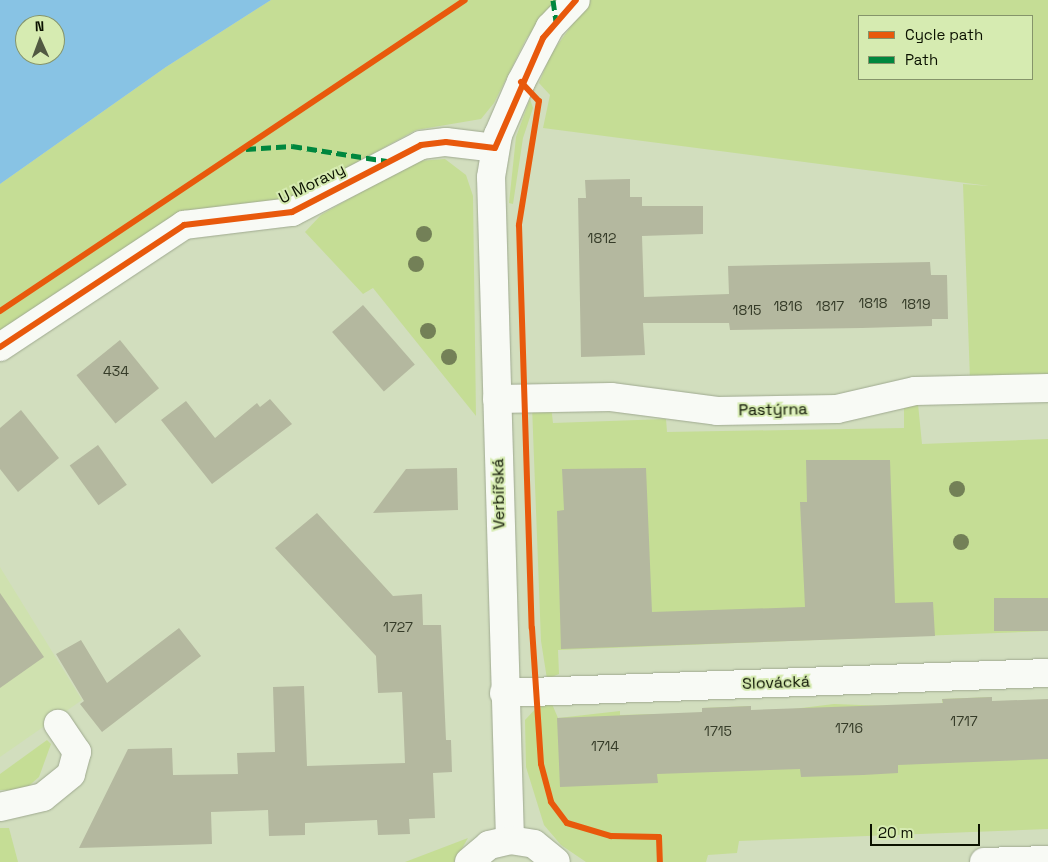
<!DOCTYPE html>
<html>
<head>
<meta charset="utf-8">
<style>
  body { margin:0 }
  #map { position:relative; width:1048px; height:862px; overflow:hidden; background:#d2debe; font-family:"Space Grotesk",sans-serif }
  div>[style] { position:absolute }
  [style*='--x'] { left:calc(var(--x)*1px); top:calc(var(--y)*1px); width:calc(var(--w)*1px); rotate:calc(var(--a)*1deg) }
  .built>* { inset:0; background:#cfe1af }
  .green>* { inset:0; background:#c5dd95 }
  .water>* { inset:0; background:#88c3e4 }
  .building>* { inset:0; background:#b4b89f; transform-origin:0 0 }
  .roads { filter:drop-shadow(0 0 1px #9fa990) drop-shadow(0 0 1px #9fa990) }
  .minor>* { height:28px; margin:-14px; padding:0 14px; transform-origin:14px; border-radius:14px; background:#f8faf5 }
  .quiet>* { height:5px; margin-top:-2.5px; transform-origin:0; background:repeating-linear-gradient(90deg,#00873e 0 10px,transparent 0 15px) }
  .cycleway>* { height:6px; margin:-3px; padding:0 3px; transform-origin:3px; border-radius:3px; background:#e8590c }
  .trees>* { width:16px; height:16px; margin:-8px; border-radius:50%; background:#738057 }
  span { translate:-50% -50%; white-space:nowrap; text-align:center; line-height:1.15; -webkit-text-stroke:4px #d6ebb1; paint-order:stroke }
  .number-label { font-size:14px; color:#353b28 }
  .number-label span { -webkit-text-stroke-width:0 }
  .street-label { font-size:16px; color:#0b1100 }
  .legend { position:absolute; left:858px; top:15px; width:175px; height:65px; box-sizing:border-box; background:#d6ebb1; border:1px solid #85946a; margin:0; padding:6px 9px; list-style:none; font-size:15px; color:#0b1100 }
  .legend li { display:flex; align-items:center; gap:10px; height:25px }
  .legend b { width:25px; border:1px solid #85946a }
  .north { position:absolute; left:15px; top:15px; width:50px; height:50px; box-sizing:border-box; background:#d6ebb1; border:1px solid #85946a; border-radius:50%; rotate:358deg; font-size:14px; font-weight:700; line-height:20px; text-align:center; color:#0b1100 }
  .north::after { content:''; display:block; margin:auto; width:18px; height:22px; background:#515942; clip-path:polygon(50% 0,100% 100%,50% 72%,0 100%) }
  .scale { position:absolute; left:870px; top:824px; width:110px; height:22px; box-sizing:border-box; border:2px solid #0b1100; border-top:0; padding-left:6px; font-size:15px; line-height:18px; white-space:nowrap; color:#0b1100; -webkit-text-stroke:4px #d6ebb1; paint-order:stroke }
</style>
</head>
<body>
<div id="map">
  <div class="built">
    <i style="clip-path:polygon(0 567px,82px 700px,0 757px)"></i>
  </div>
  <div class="green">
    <i style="clip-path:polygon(271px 0,557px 0,526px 39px,494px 103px,481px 119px,416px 130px,287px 200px,217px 210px,0 336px,0 184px,166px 67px)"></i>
    <i style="clip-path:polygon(evenodd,590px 0,1048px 0,1048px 379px,970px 380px,963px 184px,989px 186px,543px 128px,550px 95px,539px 83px,551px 54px,590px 0,859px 16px,1032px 16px,1032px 79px,859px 79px,859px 16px)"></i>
    <i style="clip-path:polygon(530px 99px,533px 108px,523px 138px,513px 204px,509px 203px,516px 137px)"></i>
    <i style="clip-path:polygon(445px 159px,466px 175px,473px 196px,476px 416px,373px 288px,363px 294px,305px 232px,321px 215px,396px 172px,418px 161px)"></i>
    <i style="clip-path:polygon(904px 404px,918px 404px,922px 444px,1048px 439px,1048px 631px,558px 650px,559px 674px,547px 679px,541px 641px,532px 406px,551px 406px,553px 423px,666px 419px,667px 432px,904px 428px)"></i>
    <i style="clip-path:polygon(992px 697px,992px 706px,1048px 699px,1048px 829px,739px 841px,737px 853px,708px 855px,706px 862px,586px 862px,561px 845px,544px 825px,526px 767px,525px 720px,540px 704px,552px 704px,558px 718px,620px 711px,620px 715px,655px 714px,655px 718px,702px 717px,702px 708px,751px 706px,751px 714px,834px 704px,943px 708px,942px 699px)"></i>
    <i style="clip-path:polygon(47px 740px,51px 744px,39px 777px,24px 790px,0 790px,0 774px)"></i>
    <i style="clip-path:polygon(0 828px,9px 828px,18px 862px,0 862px)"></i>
    <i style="clip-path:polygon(468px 838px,454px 862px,405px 862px)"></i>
  </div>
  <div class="water">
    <i style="clip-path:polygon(evenodd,0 0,271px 0,166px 67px,0 184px,0 0,25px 25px,55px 25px,55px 55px,25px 55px,25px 25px)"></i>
  </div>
  <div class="building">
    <i style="clip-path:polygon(630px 179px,630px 197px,642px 197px,642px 206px,703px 206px,703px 234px,642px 236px,644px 297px,729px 294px,728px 266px,930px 262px,931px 275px,947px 275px,948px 319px,932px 319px,932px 326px,862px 328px,730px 330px,729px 323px,643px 323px,645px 355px,581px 357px,578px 198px,586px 198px,585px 180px)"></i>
    <i style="left:363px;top:305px;width:79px;height:41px;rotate:49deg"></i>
    <i style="left:120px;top:340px;width:62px;height:56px;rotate:51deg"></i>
    <i style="clip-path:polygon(270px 399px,292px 424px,212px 484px,161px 420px,186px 401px,215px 438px,257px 403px,260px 407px)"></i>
    <i style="clip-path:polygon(21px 410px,59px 458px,18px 492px,0 469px,0 428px)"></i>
    <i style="left:98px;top:445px;width:49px;height:35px;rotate:54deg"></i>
    <i style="clip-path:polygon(806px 460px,890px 460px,895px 603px,933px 602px,935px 636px,561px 649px,557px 511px,564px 510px,562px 469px,646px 468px,652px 612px,805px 607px,800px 502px,807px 502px)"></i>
    <i style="clip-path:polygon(457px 468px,458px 510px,373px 513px,406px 469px)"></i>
    <i style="clip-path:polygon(317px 513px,393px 596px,422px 594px,423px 625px,441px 625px,446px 740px,451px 740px,452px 772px,433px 773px,435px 818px,409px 819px,410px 834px,378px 835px,377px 820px,305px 823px,305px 835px,269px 836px,268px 810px,211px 812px,212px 844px,79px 848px,128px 749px,172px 748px,173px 775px,238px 774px,237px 753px,275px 752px,273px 687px,304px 686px,307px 766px,405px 763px,402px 692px,378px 693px,376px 656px,275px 548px)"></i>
    <i style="clip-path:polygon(0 593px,44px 657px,0 688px)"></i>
    <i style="left:1048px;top:598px;width:33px;height:54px;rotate:90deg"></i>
    <i style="clip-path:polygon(179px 628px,201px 656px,102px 732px,80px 704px,84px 701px,56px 654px,81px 640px,107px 683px)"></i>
    <i style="clip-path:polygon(992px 697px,992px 701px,1048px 699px,1048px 759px,898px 765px,898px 773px,863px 775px,801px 777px,800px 769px,657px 774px,658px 783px,560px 787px,557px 718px,702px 712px,702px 708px,751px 706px,751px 710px,943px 703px,942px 699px)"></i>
  </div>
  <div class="roads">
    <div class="minor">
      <i style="--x:0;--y:347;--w:221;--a:-33.5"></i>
      <i style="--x:184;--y:225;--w:109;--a:-6.9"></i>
      <i style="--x:292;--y:212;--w:145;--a:-27.4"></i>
      <i style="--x:421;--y:145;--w:25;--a:-7"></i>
      <i style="--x:446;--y:142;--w:49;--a:7"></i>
      <i style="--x:497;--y:399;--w:114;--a:-1"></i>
      <i style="--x:611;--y:397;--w:107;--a:7.5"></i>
      <i style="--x:717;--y:411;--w:120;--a:-1"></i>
      <i style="--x:837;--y:409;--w:80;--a:-13"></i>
      <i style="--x:915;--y:391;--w:133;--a:-1.3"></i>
      <i style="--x:504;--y:693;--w:544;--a:-2.11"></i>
      <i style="--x:0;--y:807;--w:44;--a:-13.1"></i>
      <i style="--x:43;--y:797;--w:36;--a:-39"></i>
      <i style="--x:71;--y:774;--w:23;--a:-75"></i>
      <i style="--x:77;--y:752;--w:34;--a:-124"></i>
      <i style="--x:510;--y:840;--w:663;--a:-91.64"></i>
      <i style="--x:491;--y:177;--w:43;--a:-80.5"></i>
      <i style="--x:498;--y:135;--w:58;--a:-66.5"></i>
      <i style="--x:521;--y:82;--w:62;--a:-62.2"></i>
      <i style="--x:550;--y:27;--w:37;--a:-46"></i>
      <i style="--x:469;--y:862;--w:26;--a:-40"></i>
      <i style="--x:489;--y:845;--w:22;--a:-13"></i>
      <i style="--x:510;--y:840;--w:24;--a:9"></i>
      <i style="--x:534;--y:844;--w:28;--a:39"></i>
      <i style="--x:984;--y:862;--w:64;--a:-1.8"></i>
    </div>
  </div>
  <div class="quiet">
    <i style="--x:553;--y:0;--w:21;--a:82"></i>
    <i style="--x:246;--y:149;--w:46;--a:-3.7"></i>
    <i style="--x:292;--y:146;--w:96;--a:9"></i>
  </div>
  <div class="cycleway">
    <i style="--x:521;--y:82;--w:26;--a:47"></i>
    <i style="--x:539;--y:101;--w:126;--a:99.2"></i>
    <i style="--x:519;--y:225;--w:403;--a:88.2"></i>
    <i style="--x:532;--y:628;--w:136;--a:86.2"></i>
    <i style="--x:541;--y:764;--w:39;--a:75"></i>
    <i style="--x:551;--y:802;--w:26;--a:53"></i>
    <i style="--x:567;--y:823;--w:46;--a:16.5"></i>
    <i style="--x:611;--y:836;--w:48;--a:1.2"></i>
    <i style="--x:659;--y:837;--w:25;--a:88"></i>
    <i style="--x:0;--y:311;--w:559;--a:-33.78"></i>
    <i style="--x:0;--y:347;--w:221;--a:-33.5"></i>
    <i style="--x:184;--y:225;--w:109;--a:-6.9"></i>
    <i style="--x:292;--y:212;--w:145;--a:-27.4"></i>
    <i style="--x:421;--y:145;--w:25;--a:-7"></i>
    <i style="--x:446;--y:142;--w:49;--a:7"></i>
    <i style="--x:495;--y:148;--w:120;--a:-66.4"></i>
    <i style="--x:543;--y:38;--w:50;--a:-49"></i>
  </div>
  <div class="trees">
    <i style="left:424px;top:234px"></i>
    <i style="left:416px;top:264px"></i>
    <i style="left:428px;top:331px"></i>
    <i style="left:449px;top:357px"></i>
    <i style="left:957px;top:489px"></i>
    <i style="left:961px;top:542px"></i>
  </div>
  <div class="number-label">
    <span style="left:602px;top:238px">1812</span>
    <span style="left:873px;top:303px">1818</span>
    <span style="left:916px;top:304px">1819</span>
    <span style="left:788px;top:306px">1816</span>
    <span style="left:830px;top:306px">1817</span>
    <span style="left:747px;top:310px">1815</span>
    <span style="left:116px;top:371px">434</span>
    <span style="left:398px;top:627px">1727</span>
    <span style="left:964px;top:721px">1717</span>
    <span style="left:849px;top:728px">1716</span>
    <span style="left:718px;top:731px">1715</span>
    <span style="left:605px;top:746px">1714</span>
  </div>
  <div class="street-label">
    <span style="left:312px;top:184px;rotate:-26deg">U Moravy</span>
    <span style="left:773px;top:410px;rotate:-1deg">Pastýrna</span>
    <span style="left:499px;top:494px;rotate:-91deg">Verbířská</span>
    <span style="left:776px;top:683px;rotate:-2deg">Slovácká</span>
  </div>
  <ul class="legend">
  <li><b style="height:6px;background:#e8590c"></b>Cycle path</li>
  <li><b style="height:6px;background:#00873e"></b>Path</li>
  </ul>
  <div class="north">N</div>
  <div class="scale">20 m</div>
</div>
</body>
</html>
